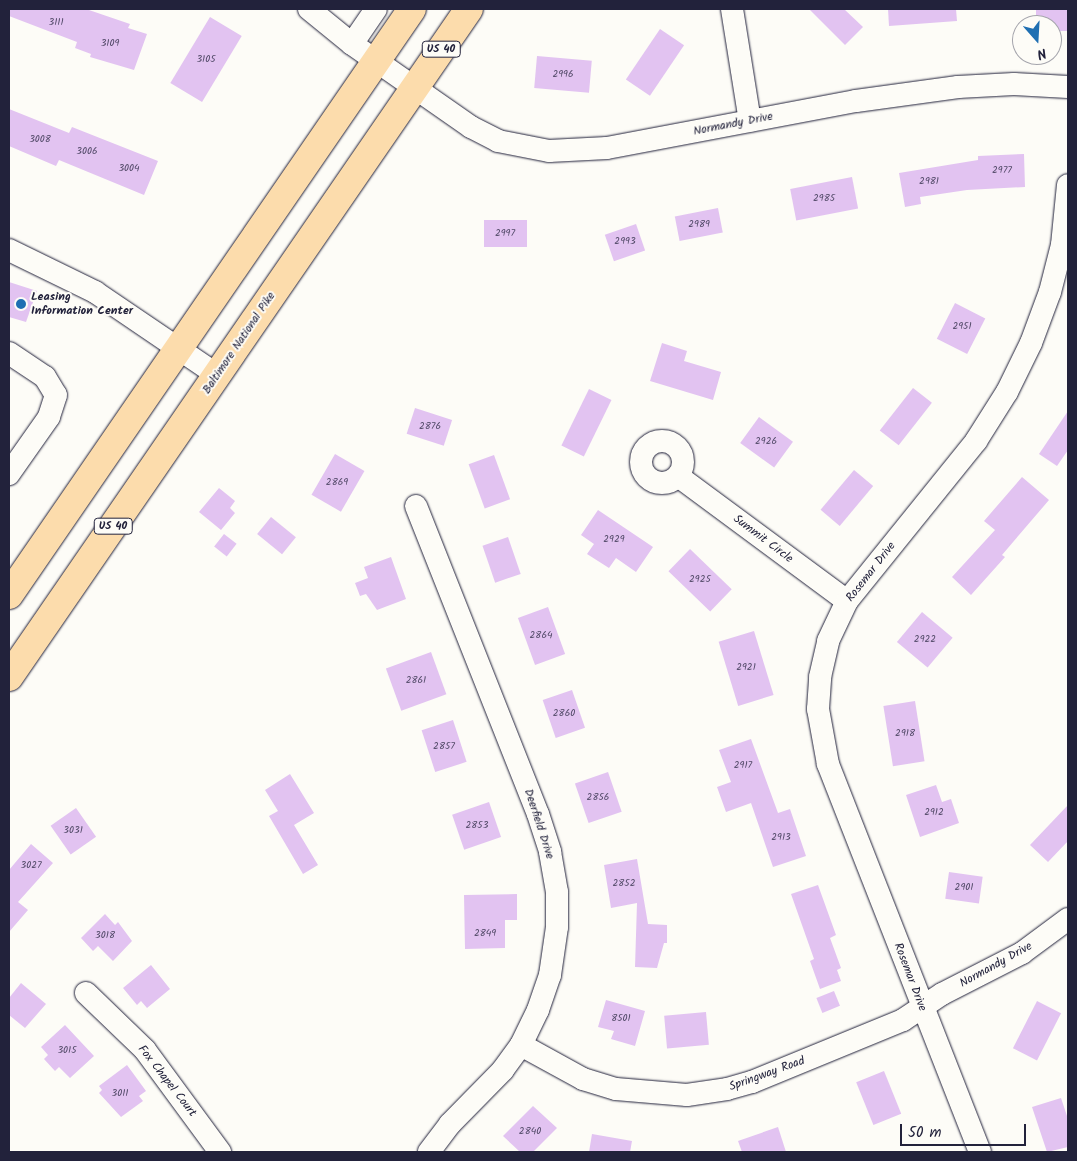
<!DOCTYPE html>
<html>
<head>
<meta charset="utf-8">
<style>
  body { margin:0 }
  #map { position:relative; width:1077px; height:1161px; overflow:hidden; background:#fdfcf7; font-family:Kalam,sans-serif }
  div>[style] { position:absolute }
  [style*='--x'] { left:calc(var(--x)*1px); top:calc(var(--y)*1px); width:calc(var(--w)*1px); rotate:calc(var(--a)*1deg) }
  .building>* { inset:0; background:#e2c3f1; transform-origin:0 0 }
  .roads { filter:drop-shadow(0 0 1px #22223b) drop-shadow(0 0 1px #22223b) }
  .minor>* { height:22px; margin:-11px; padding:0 11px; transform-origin:11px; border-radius:11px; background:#fdfcf7 }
  .minor>.ring { margin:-11px; padding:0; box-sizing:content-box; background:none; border:22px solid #fdfcf7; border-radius:50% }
  .major>* { height:28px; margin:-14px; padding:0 14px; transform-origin:14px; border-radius:14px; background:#fcdcac }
  .dots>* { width:14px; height:14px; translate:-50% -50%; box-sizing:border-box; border:2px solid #fdfcf7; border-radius:50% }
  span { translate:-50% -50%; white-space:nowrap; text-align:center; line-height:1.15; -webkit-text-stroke:4px #fdfcf7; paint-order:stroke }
  .number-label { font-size:10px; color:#524a68 }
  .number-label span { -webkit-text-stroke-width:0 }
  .shield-label span { padding:1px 4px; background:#fdfcf7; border:1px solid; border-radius:4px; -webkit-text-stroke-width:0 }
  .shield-label { font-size:11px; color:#22223b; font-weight:700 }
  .street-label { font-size:12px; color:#22223b }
  .poi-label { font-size:12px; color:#22223b; font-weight:700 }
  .left { translate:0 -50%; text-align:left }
  .frame { position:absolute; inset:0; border:10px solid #22223b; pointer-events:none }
  .north { position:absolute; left:1012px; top:15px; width:50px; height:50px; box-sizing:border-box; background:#fdfcf7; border:1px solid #a5a5ac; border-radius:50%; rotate:161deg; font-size:14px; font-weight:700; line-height:20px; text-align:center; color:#22223b }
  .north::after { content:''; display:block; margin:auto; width:18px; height:22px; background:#1f6fb2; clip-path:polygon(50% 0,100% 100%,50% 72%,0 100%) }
  .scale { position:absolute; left:900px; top:1124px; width:126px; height:22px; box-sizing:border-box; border:2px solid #22223b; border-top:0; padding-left:6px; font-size:15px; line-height:18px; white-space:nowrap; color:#22223b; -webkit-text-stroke:4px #fdfcf7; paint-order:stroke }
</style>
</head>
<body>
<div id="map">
  <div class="building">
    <i style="clip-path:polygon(9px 9px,86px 9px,130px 24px,128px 28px,147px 34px,134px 70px,90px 57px,91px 54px,75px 48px,77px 42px,9px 16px)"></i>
    <i style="clip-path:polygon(809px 9px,844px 9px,863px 27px,845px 45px)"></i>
    <i style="clip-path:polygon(888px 9px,956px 9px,957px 21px,889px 26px)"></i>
    <i style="clip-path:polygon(1036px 9px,1068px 9px,1068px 31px,1052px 31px,1052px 25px,1036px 25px)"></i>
    <i style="left:210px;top:17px;width:37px;height:77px;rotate:31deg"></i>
    <i style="left:660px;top:29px;width:29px;height:61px;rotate:34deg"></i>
    <i style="left:537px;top:56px;width:55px;height:32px;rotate:5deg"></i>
    <i style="clip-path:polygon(9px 109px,69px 133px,72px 127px,158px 161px,144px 195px,59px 160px,56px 166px,9px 146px)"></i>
    <i style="clip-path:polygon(1024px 154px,1025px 187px,967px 190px,920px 197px,921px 204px,905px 207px,899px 173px,978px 160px,978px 156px)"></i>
    <i style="left:852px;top:177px;width:32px;height:63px;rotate:79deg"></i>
    <i style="left:718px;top:208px;width:25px;height:44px;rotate:79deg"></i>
    <i style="left:484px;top:220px;width:43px;height:27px"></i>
    <i style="left:636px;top:224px;width:28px;height:33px;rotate:71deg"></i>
    <i style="clip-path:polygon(9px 282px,37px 291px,26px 322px,9px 317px)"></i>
    <i style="left:955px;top:303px;width:34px;height:40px;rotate:27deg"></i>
    <i style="clip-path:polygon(662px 343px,687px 351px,684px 361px,721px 372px,713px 400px,650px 381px)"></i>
    <i style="left:913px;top:388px;width:24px;height:54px;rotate:38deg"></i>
    <i style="left:589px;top:389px;width:25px;height:63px;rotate:26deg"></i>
    <i style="left:415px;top:408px;width:39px;height:27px;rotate:18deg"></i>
    <i style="clip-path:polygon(1068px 411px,1068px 450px,1057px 466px,1039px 454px)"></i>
    <i style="left:759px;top:417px;width:42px;height:32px;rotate:36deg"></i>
    <i style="left:335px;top:454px;width:34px;height:47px;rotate:30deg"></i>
    <i style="left:494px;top:455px;width:47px;height:27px;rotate:70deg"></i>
    <i style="left:854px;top:470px;width:25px;height:52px;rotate:40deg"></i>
    <i style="clip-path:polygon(1022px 477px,1049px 500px,1002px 555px,1005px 557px,971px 595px,952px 577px,995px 530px,984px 521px)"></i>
    <i style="clip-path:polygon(219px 488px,235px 501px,230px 508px,235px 513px,221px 530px,199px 512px)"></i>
    <i style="clip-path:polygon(598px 510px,653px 547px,636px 572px,616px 558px,609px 568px,587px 554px,594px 544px,581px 535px)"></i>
    <i style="left:271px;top:517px;width:32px;height:22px;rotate:39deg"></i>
    <i style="left:224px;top:534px;width:16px;height:16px;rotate:38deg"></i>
    <i style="left:508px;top:537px;width:39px;height:27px;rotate:71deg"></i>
    <i style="left:690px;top:549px;width:58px;height:31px;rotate:44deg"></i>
    <i style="clip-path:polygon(391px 557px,406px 599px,377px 610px,366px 594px,360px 596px,355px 583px,368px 578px,364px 567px)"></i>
    <i style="left:548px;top:607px;width:50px;height:32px;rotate:70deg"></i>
    <i style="left:922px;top:612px;width:40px;height:39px;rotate:40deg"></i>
    <i style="left:754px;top:631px;width:67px;height:37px;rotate:73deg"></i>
    <i style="left:431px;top:652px;width:45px;height:48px;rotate:70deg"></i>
    <i style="left:572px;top:690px;width:40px;height:31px;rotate:71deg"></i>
    <i style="left:915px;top:701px;width:61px;height:32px;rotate:81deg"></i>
    <i style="left:453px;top:720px;width:44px;height:33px;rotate:72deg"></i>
    <i style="clip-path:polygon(751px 739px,778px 813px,790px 809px,806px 856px,773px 867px,751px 803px,726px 812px,717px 787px,731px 782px,719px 750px)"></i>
    <i style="left:608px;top:772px;width:42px;height:35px;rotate:71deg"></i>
    <i style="clip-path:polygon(290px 774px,314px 813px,294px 825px,318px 865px,303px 874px,269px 816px,278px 811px,265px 790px)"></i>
    <i style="clip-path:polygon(936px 785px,942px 802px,951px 799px,959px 823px,920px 837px,906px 795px)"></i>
    <i style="left:489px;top:802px;width:37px;height:39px;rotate:71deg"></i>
    <i style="clip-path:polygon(1068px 805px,1068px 841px,1048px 862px,1030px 845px)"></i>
    <i style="left:76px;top:808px;width:35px;height:31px;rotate:55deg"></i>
    <i style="clip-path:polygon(31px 844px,53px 863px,18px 902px,28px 910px,9px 932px,9px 870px)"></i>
    <i style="clip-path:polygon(637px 859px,648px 924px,667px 925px,667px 943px,664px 943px,657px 968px,635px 967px,637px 903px,611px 908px,604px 865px)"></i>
    <i style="left:949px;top:872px;width:34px;height:27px;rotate:8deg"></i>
    <i style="clip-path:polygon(818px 885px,836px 935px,830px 938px,841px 968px,837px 970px,841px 981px,820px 989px,810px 961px,814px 959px,791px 894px)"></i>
    <i style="clip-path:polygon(517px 894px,517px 920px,505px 920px,505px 948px,465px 949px,464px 895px)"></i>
    <i style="clip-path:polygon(105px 914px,115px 925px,118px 922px,132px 941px,113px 961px,98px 946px,93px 951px,81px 938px)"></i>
    <i style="clip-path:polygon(151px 965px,170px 989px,147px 1008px,141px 1001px,137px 1005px,123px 988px)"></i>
    <i style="clip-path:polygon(21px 983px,46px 1004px,25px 1028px,9px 1015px,9px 998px)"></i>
    <i style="left:834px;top:991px;width:16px;height:19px;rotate:68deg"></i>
    <i style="clip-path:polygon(606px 1000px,645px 1011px,635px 1046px,611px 1039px,614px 1031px,598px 1027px)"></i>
    <i style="left:1037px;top:1001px;width:27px;height:53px;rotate:27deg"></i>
    <i style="left:706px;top:1012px;width:33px;height:42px;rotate:85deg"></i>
    <i style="clip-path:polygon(65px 1025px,94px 1056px,70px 1078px,59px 1067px,55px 1071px,44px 1059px,48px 1055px,41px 1047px)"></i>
    <i style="clip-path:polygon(127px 1065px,146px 1091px,139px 1096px,143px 1101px,121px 1117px,99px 1093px,102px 1090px,99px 1086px)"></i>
    <i style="left:884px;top:1071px;width:46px;height:30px;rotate:68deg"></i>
    <i style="clip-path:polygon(1061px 1098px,1068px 1119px,1068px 1147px,1047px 1152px,1032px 1107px)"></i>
    <i style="clip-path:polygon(533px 1106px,557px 1128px,533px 1152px,520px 1152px,503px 1136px)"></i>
    <i style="clip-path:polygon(778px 1127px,786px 1152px,742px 1152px,738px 1141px)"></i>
    <i style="clip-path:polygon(592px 1134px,632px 1141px,630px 1152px,589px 1152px)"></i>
  </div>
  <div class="roads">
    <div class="minor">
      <i style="--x:309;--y:9;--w:55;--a:39.1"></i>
      <i style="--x:352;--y:44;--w:145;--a:34.9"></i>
      <i style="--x:471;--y:127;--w:30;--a:27"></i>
      <i style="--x:498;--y:141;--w:52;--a:11.1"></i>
      <i style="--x:549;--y:151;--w:58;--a:-3"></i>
      <i style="--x:607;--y:148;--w:253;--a:-10.7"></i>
      <i style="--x:856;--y:101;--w:103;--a:-7.8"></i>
      <i style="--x:958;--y:87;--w:56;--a:-3.1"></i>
      <i style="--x:1014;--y:84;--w:54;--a:3.2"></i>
      <i style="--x:732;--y:9;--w:113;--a:80.9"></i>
      <i style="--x:352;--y:44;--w:42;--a:-55.6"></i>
      <i style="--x:9;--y:250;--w:96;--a:26"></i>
      <i style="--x:95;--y:292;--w:148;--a:34.2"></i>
      <i style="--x:9;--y:353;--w:43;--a:33.7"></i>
      <i style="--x:45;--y:377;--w:21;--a:59"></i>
      <i style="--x:56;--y:395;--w:23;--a:108"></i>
      <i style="--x:49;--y:417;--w:70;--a:125.1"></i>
      <i class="ring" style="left:641px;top:441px;width:20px;height:20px"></i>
      <i style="--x:678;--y:476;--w:210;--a:36.5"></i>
      <i style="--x:416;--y:506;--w:331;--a:68.4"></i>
      <i style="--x:538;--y:814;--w:40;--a:72"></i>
      <i style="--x:550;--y:852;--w:41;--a:80.1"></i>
      <i style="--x:557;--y:892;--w:35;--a:90"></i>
      <i style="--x:557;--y:927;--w:49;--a:98.3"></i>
      <i style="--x:550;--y:975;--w:37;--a:109"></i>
      <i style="--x:538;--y:1010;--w:39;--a:116"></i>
      <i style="--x:521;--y:1045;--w:31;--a:126"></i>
      <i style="--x:503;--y:1070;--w:76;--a:134.5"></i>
      <i style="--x:450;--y:1124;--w:35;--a:127"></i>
      <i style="--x:86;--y:993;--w:82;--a:44"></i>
      <i style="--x:145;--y:1050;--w:127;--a:53.7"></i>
      <i style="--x:521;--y:1045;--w:71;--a:28.7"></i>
      <i style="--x:583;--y:1079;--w:34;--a:17"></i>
      <i style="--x:616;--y:1089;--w:71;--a:4.8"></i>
      <i style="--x:687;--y:1095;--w:40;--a:-8.5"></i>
      <i style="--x:727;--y:1089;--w:26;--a:-16"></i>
      <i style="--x:752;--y:1082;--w:163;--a:-22.3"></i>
      <i style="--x:903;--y:1020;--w:47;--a:-33.7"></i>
      <i style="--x:942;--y:994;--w:90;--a:-27.1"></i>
      <i style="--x:1022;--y:953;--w:57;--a:-36.5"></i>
      <i style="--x:980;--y:1152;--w:417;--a:-111.4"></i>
      <i style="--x:828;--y:764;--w:56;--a:-100.3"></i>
      <i style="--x:818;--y:709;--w:32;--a:-86"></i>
      <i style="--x:820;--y:677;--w:37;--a:-77"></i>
      <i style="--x:828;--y:641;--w:44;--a:-64.6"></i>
      <i style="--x:847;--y:601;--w:206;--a:-51.1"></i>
      <i style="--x:976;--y:441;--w:58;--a:-57.7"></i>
      <i style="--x:1007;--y:392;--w:55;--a:-63.9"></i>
      <i style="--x:1031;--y:343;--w:54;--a:-69.6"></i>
      <i style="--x:1050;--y:292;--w:49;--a:-75.7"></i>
      <i style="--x:1062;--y:245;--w:60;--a:-84.3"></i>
    </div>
    <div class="major">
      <i style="--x:9;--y:595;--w:711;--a:-55.48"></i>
      <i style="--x:9;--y:677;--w:811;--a:-55.45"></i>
    </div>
  </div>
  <div class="dots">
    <i style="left:21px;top:304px;background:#1f6fb2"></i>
  </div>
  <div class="number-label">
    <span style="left:56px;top:23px">3111</span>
    <span style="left:110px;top:44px">3109</span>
    <span style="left:206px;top:60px">3105</span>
    <span style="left:563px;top:75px">2996</span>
    <span style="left:40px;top:140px">3008</span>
    <span style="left:87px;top:152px">3006</span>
    <span style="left:129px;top:169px">3004</span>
    <span style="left:1002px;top:171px">2977</span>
    <span style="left:929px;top:182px">2981</span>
    <span style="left:824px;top:199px">2985</span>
    <span style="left:699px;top:225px">2989</span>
    <span style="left:505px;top:234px">2997</span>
    <span style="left:625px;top:242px">2993</span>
    <span style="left:962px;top:327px">2951</span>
    <span style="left:430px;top:427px">2876</span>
    <span style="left:766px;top:442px">2926</span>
    <span style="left:337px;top:483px">2869</span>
    <span style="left:614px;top:540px">2929</span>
    <span style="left:700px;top:580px">2925</span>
    <span style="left:541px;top:636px">2864</span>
    <span style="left:925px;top:640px">2922</span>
    <span style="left:746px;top:668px">2921</span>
    <span style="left:416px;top:681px">2861</span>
    <span style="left:564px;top:714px">2860</span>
    <span style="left:905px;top:734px">2918</span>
    <span style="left:444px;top:747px">2857</span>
    <span style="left:743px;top:766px">2917</span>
    <span style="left:598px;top:798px">2856</span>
    <span style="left:934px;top:813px">2912</span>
    <span style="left:477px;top:826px">2853</span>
    <span style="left:73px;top:831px">3031</span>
    <span style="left:781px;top:838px">2913</span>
    <span style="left:31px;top:866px">3027</span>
    <span style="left:624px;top:884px">2852</span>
    <span style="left:964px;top:888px">2901</span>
    <span style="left:485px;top:934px">2849</span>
    <span style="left:105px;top:936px">3018</span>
    <span style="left:621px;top:1019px">8501</span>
    <span style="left:67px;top:1051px">3015</span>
    <span style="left:120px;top:1094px">3011</span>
    <span style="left:530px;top:1132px">2840</span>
  </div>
  <div class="shield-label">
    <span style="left:441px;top:49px">US 40</span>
    <span style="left:113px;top:526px">US 40</span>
  </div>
  <div class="street-label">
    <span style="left:733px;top:124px;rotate:-11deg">Normandy Drive</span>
    <span style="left:239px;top:343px;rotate:-56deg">Baltimore National Pike</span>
    <span style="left:763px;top:539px;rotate:37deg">Summit Circle</span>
    <span style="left:871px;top:572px;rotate:-52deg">Rosemar Drive</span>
    <span style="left:539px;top:824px;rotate:72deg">Deerfield Drive</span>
    <span style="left:996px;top:965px;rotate:-29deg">Normandy Drive</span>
    <span style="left:910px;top:977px;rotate:69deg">Rosemar Drive</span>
    <span style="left:767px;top:1074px;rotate:-20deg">Springway Road</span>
    <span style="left:167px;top:1081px;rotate:52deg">Fox Chapel Court</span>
  </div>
  <div class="poi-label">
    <span class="left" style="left:31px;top:304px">Leasing<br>Information Center</span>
  </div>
  <div class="frame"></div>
  <div class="north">N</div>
  <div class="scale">50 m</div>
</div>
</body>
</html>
